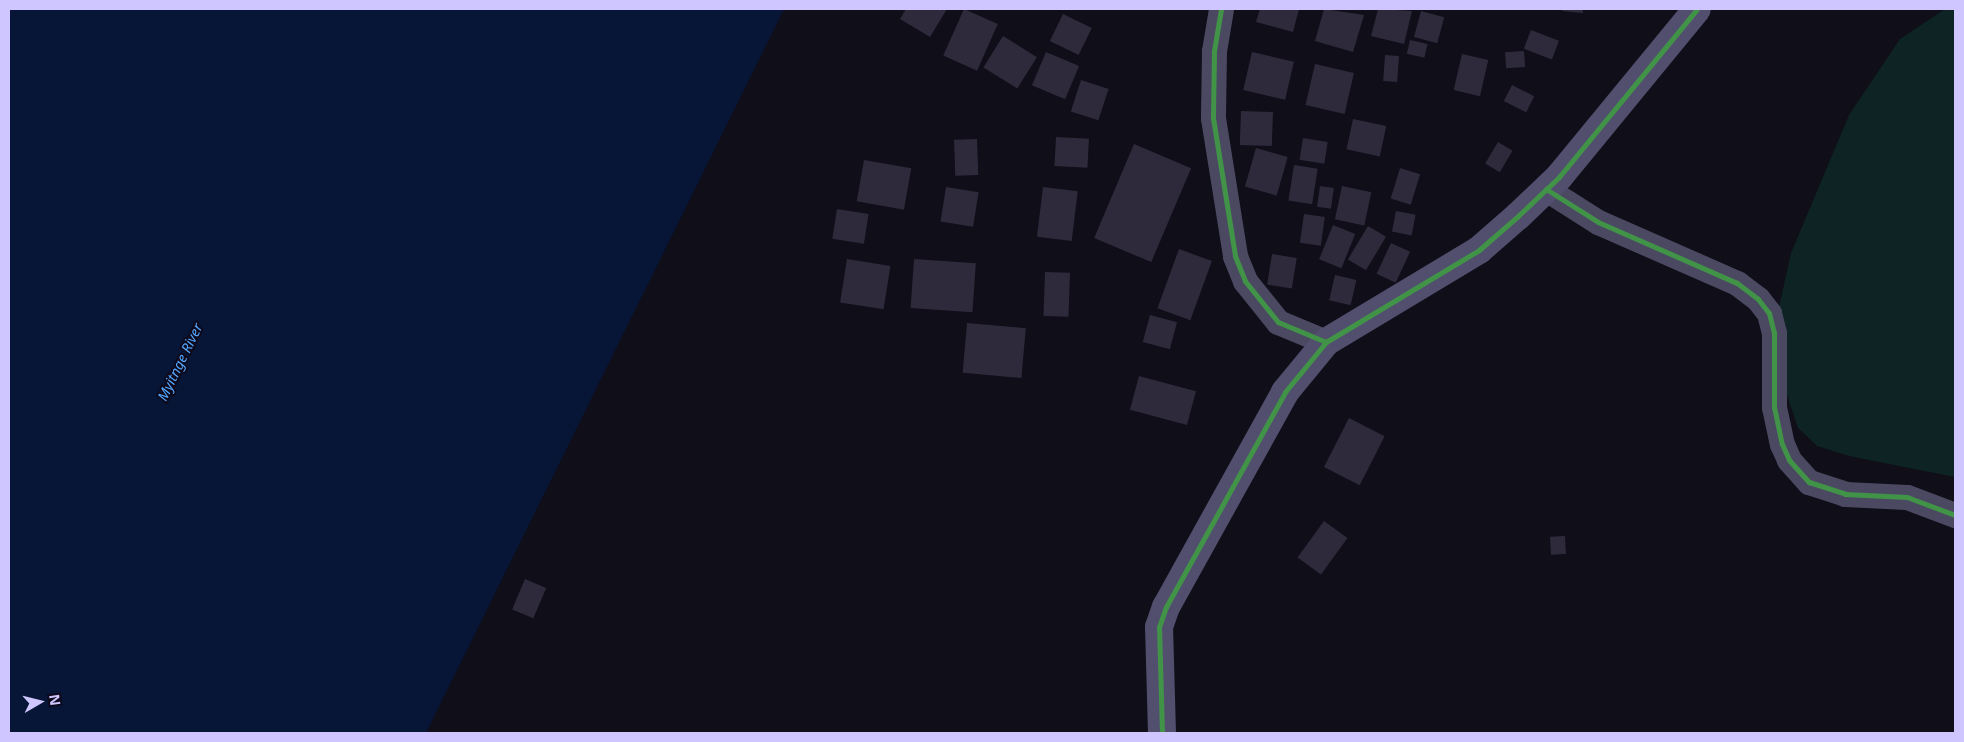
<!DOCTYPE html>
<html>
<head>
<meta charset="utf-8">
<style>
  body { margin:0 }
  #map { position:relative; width:1964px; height:742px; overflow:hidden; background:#100e18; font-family:"Noto Sans",sans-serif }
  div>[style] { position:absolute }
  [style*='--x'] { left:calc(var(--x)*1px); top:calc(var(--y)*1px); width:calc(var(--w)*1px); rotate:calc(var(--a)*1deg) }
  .green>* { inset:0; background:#0d2324 }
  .water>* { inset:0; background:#071536 }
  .building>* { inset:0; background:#2e2a3c; transform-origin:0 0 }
  .street>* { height:25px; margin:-12.5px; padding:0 12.5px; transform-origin:12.5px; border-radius:12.5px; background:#4b4962 }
  .secondary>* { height:28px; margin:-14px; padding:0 14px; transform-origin:14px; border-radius:14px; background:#514f6d }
  .cycleway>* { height:5px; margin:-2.5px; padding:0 2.5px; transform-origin:2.5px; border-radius:2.5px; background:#419447 }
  span { translate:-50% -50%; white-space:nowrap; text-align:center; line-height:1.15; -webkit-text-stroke:4px #0e0a1c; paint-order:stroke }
  .water-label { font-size:14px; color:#53a7ff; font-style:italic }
  .frame { position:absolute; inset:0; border:10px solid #cfc5ff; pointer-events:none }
  .north { position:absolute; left:15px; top:677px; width:50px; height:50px; -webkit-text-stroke:4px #0e0a1c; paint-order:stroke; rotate:82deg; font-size:14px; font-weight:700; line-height:20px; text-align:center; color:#cfc5ff }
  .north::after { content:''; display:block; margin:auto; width:18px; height:22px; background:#cfc5ff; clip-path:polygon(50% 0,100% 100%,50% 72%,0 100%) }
</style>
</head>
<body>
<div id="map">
  <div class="green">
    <i style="clip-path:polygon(1945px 9px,1955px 9px,1955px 477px,1849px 456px,1817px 446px,1798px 428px,1786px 392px,1779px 307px,1791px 253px,1849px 115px,1900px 39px)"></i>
  </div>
  <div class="water">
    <i style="clip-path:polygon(9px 9px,784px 9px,426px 733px,9px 733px)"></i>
  </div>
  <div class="building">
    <i style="clip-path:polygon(906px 9px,947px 9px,930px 37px,900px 19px)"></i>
    <i style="left:964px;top:9px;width:37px;height:51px;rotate:24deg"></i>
    <i style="clip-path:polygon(1260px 9px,1299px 9px,1293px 32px,1256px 22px)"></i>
    <i style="clip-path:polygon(1324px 9px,1364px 15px,1353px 52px,1315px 41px)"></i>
    <i style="clip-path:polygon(1378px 9px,1412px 11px,1404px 44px,1371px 36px)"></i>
    <i style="clip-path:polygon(1562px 9px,1583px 9px,1583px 13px,1562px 11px)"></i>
    <i style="left:1421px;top:11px;width:24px;height:27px;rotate:15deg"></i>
    <i style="left:1063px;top:14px;width:32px;height:30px;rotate:26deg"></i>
    <i style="left:1531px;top:30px;width:30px;height:20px;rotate:21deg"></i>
    <i style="left:1003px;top:36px;width:40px;height:37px;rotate:32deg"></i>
    <i style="left:1410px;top:40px;width:18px;height:14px;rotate:13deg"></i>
    <i style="left:1524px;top:51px;width:16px;height:19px;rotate:86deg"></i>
    <i style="left:1046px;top:52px;width:36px;height:36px;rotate:23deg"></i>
    <i style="left:1252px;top:52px;width:43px;height:39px;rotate:13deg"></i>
    <i style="left:1462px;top:54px;width:27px;height:37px;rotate:13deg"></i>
    <i style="left:1385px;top:55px;width:14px;height:26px;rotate:4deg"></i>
    <i style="left:1315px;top:64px;width:40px;height:42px;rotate:13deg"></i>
    <i style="left:1081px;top:80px;width:29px;height:33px;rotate:18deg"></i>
    <i style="left:1512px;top:85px;width:25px;height:18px;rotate:27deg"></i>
    <i style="left:1241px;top:111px;width:32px;height:34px;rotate:2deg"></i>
    <i style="left:1353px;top:119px;width:34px;height:31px;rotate:12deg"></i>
    <i style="left:1056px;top:137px;width:33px;height:29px;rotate:3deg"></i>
    <i style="left:1303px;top:138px;width:25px;height:22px;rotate:9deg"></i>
    <i style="left:977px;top:139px;width:36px;height:23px;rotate:88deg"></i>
    <i style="left:1498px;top:142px;width:17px;height:25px;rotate:31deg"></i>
    <i style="left:1134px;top:144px;width:62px;height:102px;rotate:23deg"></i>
    <i style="left:1256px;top:148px;width:33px;height:40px;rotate:16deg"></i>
    <i style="left:864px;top:160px;width:48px;height:42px;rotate:10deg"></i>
    <i style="left:1294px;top:165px;width:24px;height:36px;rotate:9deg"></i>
    <i style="left:1400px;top:168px;width:21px;height:32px;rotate:17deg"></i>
    <i style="left:1320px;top:186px;width:14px;height:21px;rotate:8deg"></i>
    <i style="left:1342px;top:186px;width:30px;height:34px;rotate:12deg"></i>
    <i style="left:946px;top:187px;width:33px;height:35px;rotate:9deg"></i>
    <i style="left:1043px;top:187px;width:35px;height:50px;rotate:7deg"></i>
    <i style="left:837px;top:209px;width:32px;height:30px;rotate:9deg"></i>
    <i style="left:1396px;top:211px;width:20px;height:21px;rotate:11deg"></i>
    <i style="left:1304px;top:214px;width:21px;height:29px;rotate:8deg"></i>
    <i style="left:1333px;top:225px;width:24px;height:37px;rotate:22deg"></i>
    <i style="left:1368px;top:226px;width:21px;height:39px;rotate:31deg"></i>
    <i style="left:1391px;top:243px;width:21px;height:34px;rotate:25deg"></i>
    <i style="left:1179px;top:249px;width:35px;height:63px;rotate:20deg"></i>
    <i style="left:1272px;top:254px;width:25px;height:31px;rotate:9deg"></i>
    <i style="left:847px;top:259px;width:44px;height:44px;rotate:9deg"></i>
    <i style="left:914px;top:259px;width:62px;height:49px;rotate:4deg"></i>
    <i style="left:1045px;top:272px;width:25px;height:44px;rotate:2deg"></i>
    <i style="left:1335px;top:275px;width:22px;height:26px;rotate:13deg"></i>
    <i style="left:1150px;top:315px;width:28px;height:28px;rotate:15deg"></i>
    <i style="left:967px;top:323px;width:59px;height:50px;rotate:5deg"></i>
    <i style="left:1139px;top:376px;width:59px;height:35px;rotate:15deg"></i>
    <i style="left:1349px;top:418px;width:40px;height:55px;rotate:27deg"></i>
    <i style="left:1324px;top:521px;width:29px;height:45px;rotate:36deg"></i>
    <i style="left:1565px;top:536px;width:18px;height:15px;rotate:87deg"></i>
    <i style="left:525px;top:579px;width:23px;height:33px;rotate:23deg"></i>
  </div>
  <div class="street">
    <i style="--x:1221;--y:9;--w:43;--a:99.5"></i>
    <i style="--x:1214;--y:51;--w:67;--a:90.9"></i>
    <i style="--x:1213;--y:118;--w:140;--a:80.9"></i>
    <i style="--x:1235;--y:256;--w:27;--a:68"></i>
    <i style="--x:1245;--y:281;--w:53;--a:51.2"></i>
    <i style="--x:1278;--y:322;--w:52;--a:22.6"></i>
    <i style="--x:1546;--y:189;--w:62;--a:32.4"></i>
    <i style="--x:1598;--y:222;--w:152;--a:23.7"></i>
    <i style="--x:1737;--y:283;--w:26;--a:37"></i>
    <i style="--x:1758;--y:299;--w:18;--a:52"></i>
    <i style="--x:1769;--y:313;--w:21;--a:76"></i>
    <i style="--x:1774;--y:333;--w:74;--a:90"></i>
    <i style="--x:1774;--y:407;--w:38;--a:78"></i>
    <i style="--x:1782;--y:444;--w:17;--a:66"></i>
    <i style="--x:1789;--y:460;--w:30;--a:48"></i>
    <i style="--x:1809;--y:482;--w:38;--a:18"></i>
    <i style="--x:1845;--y:494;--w:62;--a:2.8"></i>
    <i style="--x:1907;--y:497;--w:51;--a:20.6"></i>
  </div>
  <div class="secondary">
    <i style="--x:1162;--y:733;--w:106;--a:-91.6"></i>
    <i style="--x:1159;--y:627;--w:21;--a:-71"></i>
    <i style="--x:1166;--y:607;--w:246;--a:-61"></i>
    <i style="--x:1285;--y:392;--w:65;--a:-50.6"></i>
    <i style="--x:1326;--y:342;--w:179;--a:-31"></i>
    <i style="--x:1479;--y:250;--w:52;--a:-41.1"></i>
    <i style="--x:1518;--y:216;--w:57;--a:-43.6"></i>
    <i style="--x:1559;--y:177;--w:217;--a:-50.6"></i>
  </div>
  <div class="cycleway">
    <i style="--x:1221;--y:9;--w:43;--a:99.5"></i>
    <i style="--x:1214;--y:51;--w:67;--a:90.9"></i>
    <i style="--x:1213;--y:118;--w:140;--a:80.9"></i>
    <i style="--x:1235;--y:256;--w:27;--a:68"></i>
    <i style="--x:1245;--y:281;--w:53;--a:51.2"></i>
    <i style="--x:1278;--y:322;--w:52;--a:22.6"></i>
    <i style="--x:1546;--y:189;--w:62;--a:32.4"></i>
    <i style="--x:1598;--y:222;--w:152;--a:23.7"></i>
    <i style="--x:1737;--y:283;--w:26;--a:37"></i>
    <i style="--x:1758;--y:299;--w:18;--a:52"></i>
    <i style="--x:1769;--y:313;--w:21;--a:76"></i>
    <i style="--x:1774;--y:333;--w:74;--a:90"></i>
    <i style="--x:1774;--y:407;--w:38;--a:78"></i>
    <i style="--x:1782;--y:444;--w:17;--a:66"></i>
    <i style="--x:1789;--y:460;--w:30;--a:48"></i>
    <i style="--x:1809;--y:482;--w:38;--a:18"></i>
    <i style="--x:1845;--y:494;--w:62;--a:2.8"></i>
    <i style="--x:1907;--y:497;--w:51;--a:20.6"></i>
    <i style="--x:1162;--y:733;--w:106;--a:-91.6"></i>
    <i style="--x:1159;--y:627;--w:21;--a:-71"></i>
    <i style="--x:1166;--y:607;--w:246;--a:-61"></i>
    <i style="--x:1285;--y:392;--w:65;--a:-50.6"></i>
    <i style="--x:1326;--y:342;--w:179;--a:-31"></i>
    <i style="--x:1479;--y:250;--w:52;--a:-41.1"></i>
    <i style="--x:1518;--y:216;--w:57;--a:-43.6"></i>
    <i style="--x:1559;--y:177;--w:217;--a:-50.6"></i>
  </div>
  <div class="water-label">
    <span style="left:180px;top:362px;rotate:-64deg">Myitnge River</span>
  </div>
  <div class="frame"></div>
  <div class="north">N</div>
</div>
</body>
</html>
